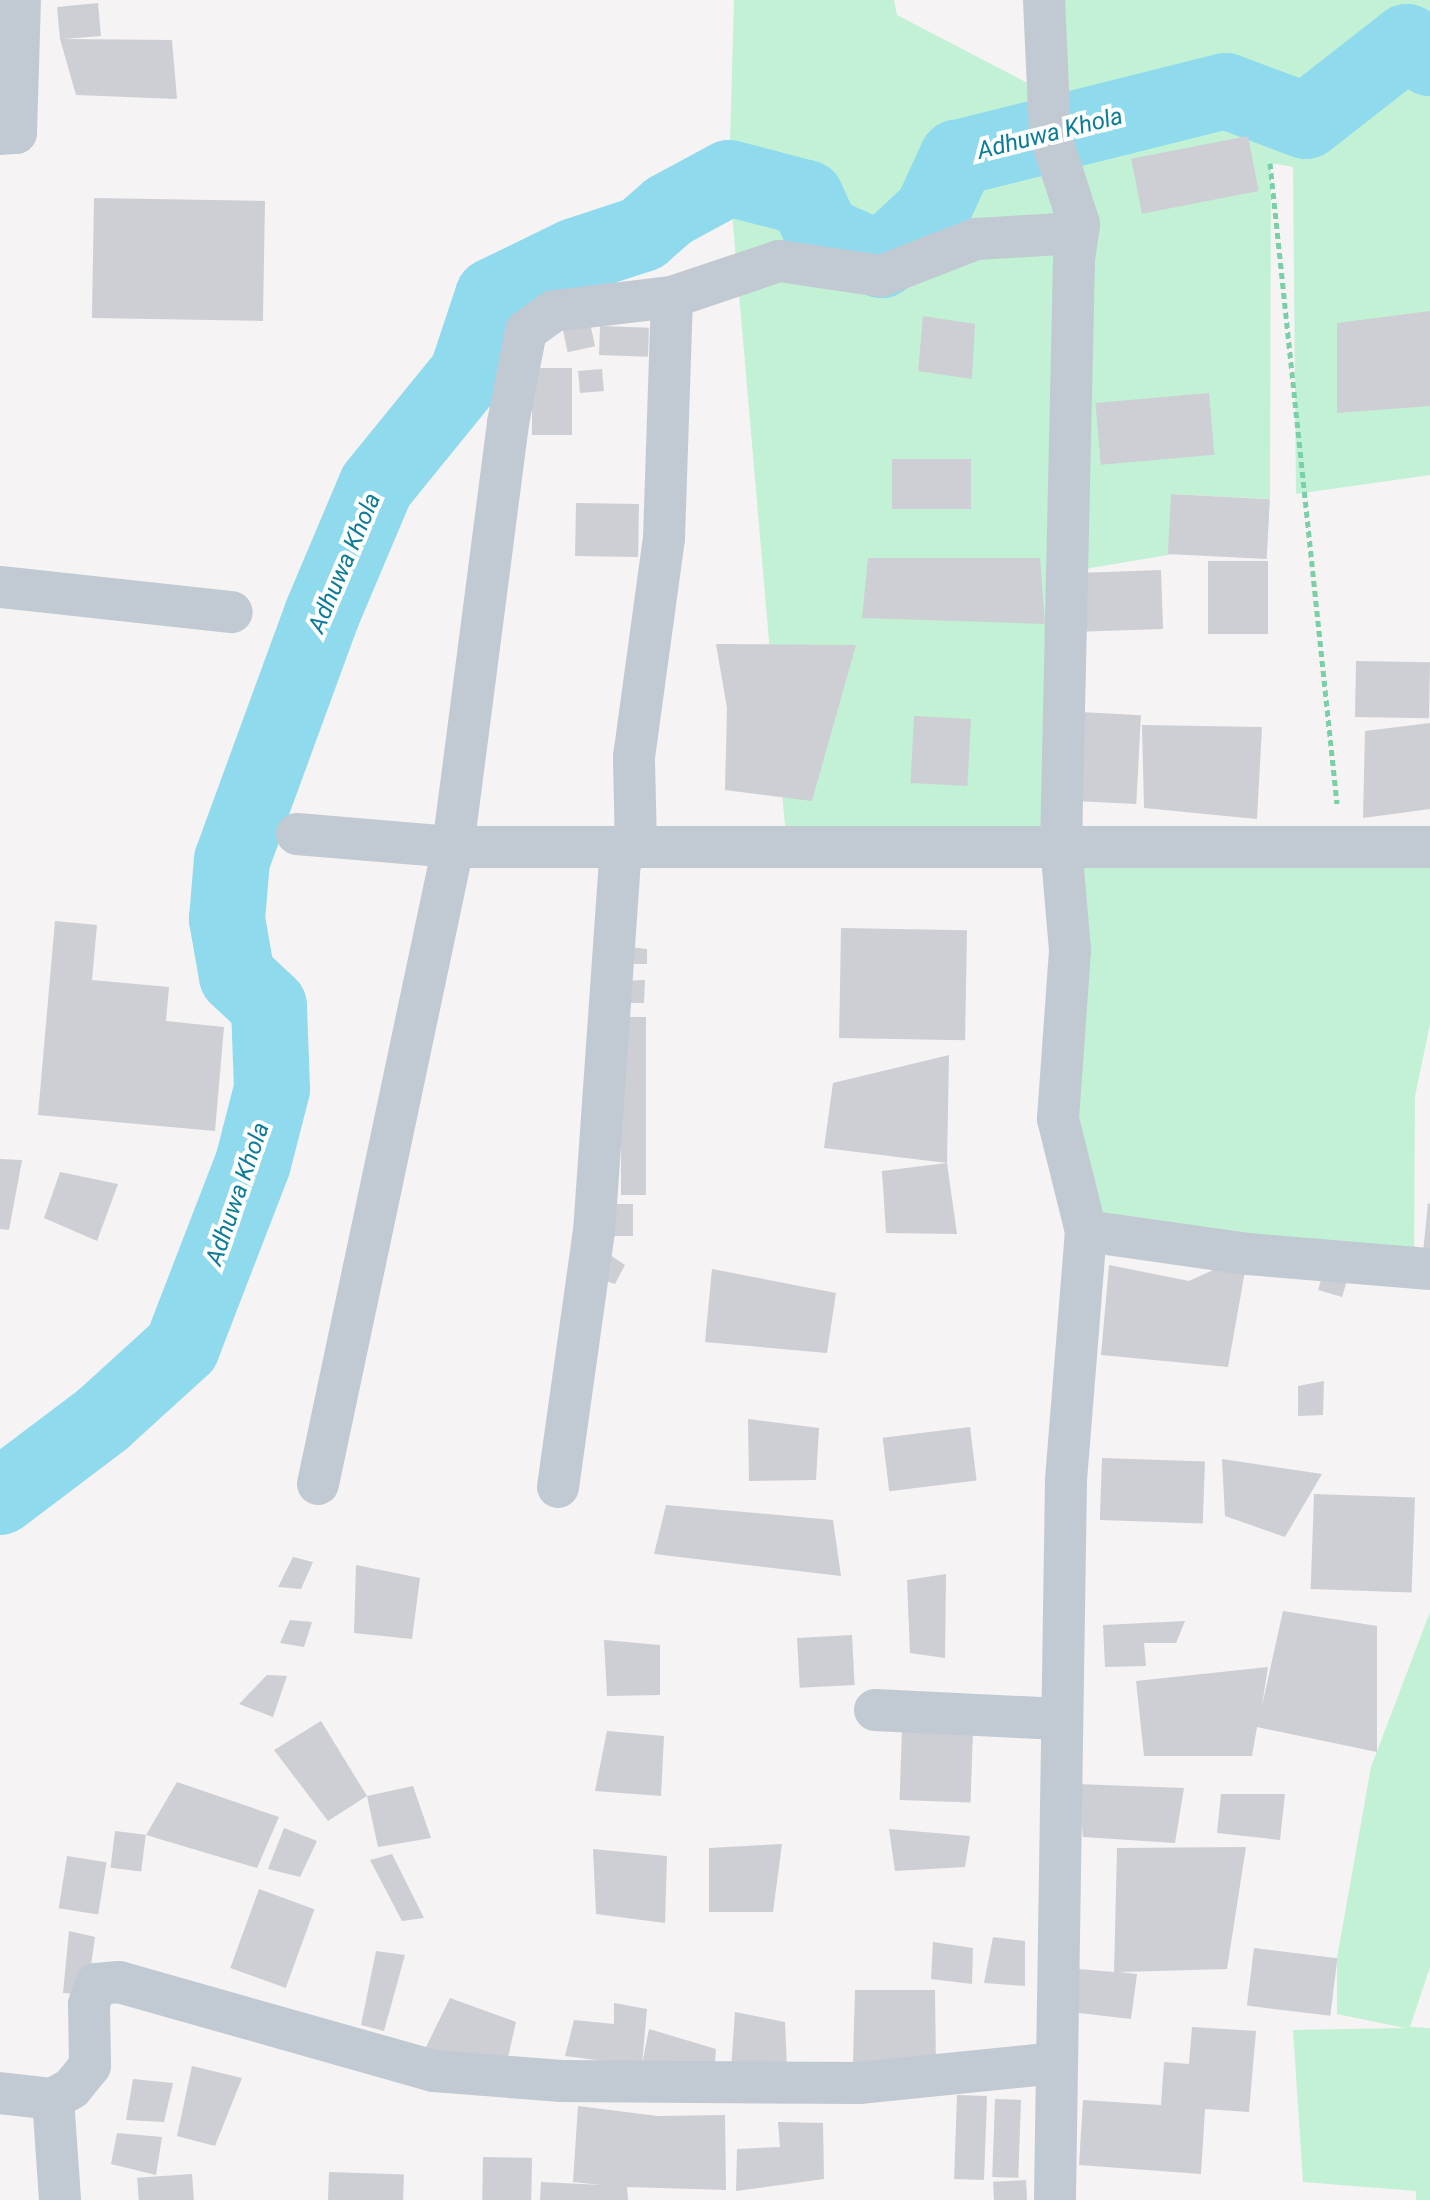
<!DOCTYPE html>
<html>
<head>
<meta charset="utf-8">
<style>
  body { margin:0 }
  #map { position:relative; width:1430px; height:2200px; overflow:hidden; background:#f5f3f3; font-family:Roboto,sans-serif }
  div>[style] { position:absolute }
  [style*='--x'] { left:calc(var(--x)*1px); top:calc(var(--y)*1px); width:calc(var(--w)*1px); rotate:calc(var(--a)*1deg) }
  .green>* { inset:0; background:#c3f1d5 }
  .river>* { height:76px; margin:-38px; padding:0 38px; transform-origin:38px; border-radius:38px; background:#90daee }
  .building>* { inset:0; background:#cdcfd5; transform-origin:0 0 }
  .path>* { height:5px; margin-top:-2.5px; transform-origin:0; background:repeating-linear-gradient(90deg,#7ad0a6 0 6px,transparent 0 10px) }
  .minor>* { height:42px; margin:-21px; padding:0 21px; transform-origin:21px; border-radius:21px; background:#c1cad2 }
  span { translate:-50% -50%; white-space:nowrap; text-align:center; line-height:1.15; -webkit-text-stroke:8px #fff; paint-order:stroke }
  .water-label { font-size:24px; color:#0c7c9b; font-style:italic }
</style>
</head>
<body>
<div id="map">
  <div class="green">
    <i style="clip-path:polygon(734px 0,894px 0,897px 15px,1045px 92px,1044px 0,1430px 0,1430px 475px,1296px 494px,1293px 167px,1271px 163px,1270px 499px,1172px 494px,1174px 554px,1067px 572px,1061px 845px,1430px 847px,1430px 1024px,1415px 1096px,1414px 1268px,1086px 1231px,1061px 845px,787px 849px,729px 178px)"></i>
    <i style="clip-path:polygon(1430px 1612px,1430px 1967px,1410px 2027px,1430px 2028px,1430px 2200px,1416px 2200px,1416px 2191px,1303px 2182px,1293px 2030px,1405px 2028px,1337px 2014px,1337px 1958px,1371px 1767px)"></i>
  </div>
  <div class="river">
    <i style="--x:0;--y:1497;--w:129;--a:-37.1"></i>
    <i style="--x:103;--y:1419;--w:107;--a:-42.3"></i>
    <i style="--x:182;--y:1347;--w:197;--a:-68.9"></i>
    <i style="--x:253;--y:1163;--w:76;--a:-75.6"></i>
    <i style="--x:272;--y:1089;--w:83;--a:-92.1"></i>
    <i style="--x:269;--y:1006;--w:44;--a:-136.8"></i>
    <i style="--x:237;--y:976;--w:58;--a:-100"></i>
    <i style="--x:227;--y:919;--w:59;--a:-85.2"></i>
    <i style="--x:232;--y:860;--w:262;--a:-69.9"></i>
    <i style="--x:322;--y:614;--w:139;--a:-67.1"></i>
    <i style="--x:376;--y:486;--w:144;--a:-50.9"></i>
    <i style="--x:467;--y:374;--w:82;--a:-71.6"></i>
    <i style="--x:493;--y:296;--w:91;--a:-26"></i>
    <i style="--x:575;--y:256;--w:71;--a:-18.2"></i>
    <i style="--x:642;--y:234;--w:35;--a:-41"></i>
    <i style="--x:668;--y:211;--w:69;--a:-28.4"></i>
    <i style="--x:729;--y:178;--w:80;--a:14.6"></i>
    <i style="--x:806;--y:198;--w:40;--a:65"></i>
    <i style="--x:823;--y:234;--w:64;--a:24.1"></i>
    <i style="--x:881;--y:260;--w:70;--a:-43.3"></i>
    <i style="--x:932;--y:212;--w:60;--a:-65.2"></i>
    <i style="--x:957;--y:158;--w:277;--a:-14"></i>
    <i style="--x:1226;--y:91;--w:85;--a:20.6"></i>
    <i style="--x:1306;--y:121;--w:128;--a:-38"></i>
    <i style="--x:1407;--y:42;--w:28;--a:35"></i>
  </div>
  <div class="building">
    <i style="clip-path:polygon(98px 3px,101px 36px,64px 39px,172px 40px,177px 99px,76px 95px,60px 39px,57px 7px)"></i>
    <i style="left:1248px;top:136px;width:56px;height:119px;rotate:79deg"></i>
    <i style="left:265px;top:201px;width:120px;height:171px;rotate:91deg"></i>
    <i style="clip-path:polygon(1430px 311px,1430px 406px,1337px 413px,1337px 323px)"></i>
    <i style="clip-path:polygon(923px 316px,975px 324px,972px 379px,918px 371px)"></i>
    <i style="left:589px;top:318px;width:29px;height:28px;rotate:78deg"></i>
    <i style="left:600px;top:326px;width:49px;height:29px;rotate:2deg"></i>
    <i style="left:532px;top:368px;width:40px;height:67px"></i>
    <i style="left:602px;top:369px;width:22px;height:24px;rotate:85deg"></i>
    <i style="left:1209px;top:393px;width:62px;height:114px;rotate:85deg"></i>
    <i style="left:892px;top:459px;width:79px;height:50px"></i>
    <i style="left:1171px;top:494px;width:99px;height:60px;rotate:3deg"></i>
    <i style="left:576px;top:503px;width:63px;height:53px;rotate:1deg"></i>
    <i style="clip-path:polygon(868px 558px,1040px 558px,1045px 624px,862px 618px)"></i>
    <i style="left:1208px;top:561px;width:60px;height:73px"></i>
    <i style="left:1161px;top:570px;width:59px;height:83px;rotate:88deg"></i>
    <i style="clip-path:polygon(716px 644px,856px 645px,812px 801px,725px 790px,727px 708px)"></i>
    <i style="left:1356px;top:661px;width:74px;height:56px;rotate:1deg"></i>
    <i style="left:1080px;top:712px;width:61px;height:89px;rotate:3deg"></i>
    <i style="left:914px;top:716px;width:57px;height:67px;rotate:3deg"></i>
    <i style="clip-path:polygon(1430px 723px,1430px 809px,1363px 818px,1365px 731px)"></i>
    <i style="clip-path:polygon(1142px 725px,1262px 727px,1257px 819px,1144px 808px)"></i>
    <i style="clip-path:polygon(55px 921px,97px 925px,92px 980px,169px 987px,166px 1021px,224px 1027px,215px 1131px,38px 1115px)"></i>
    <i style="left:841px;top:928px;width:126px;height:110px;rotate:1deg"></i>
    <i style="clip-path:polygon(621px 946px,647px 949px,647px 964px,626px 964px)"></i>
    <i style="clip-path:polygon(645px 980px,644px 1003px,625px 1003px,623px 981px)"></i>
    <i style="left:621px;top:1017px;width:25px;height:178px"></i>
    <i style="clip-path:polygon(949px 1055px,947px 1163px,824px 1148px,833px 1083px)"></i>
    <i style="clip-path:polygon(0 1159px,22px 1160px,9px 1230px,0 1229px)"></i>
    <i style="clip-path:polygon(947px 1163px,957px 1234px,886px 1233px,882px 1171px)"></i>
    <i style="clip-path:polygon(60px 1172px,118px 1184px,97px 1241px,44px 1218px)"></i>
    <i style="clip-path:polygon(1428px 1203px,1430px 1204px,1430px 1252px,1423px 1252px)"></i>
    <i style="left:614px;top:1204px;width:19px;height:32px"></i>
    <i style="clip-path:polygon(1248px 1254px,1228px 1367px,1101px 1355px,1109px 1265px,1189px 1281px)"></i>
    <i style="clip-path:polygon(610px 1255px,625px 1265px,615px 1284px,594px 1277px)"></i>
    <i style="left:1325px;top:1266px;width:25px;height:25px;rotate:16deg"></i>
    <i style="clip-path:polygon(712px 1269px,836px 1293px,827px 1353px,705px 1342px)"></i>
    <i style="clip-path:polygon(1324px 1381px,1323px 1415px,1298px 1416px,1298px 1386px)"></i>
    <i style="clip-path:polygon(748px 1419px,819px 1428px,816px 1480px,749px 1481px)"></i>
    <i style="left:970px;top:1427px;width:54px;height:88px;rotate:83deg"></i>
    <i style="left:1102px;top:1458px;width:103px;height:62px;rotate:2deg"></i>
    <i style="clip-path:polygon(1222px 1459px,1322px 1474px,1285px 1537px,1225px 1516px)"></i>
    <i style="left:1314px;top:1494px;width:101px;height:95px;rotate:2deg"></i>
    <i style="clip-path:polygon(666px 1505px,833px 1520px,841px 1576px,654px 1554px)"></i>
    <i style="clip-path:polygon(293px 1557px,313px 1562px,301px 1589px,278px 1587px)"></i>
    <i style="clip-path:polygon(356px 1565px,420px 1578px,412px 1639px,354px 1633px)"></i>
    <i style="clip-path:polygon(946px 1574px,945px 1658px,910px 1653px,907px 1580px)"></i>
    <i style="clip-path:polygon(1283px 1611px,1377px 1626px,1377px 1752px,1257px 1727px,1252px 1756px,1144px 1756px,1136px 1681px,1268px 1667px,1262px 1706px)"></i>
    <i style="clip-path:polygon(290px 1620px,312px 1622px,304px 1647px,280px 1643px)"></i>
    <i style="clip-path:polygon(1185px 1621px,1176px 1643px,1144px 1643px,1146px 1666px,1105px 1667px,1103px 1625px)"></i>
    <i style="left:852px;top:1635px;width:50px;height:55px;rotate:87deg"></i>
    <i style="clip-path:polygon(604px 1640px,660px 1645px,660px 1695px,607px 1696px)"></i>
    <i style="clip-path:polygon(267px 1675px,287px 1676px,273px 1717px,239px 1704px)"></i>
    <i style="clip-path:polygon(321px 1721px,367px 1796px,328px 1821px,274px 1750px)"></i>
    <i style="left:902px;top:1730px;width:71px;height:70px;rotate:2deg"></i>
    <i style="clip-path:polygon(607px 1731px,664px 1736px,661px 1796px,595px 1791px)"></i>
    <i style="clip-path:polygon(177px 1782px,279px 1817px,257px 1868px,146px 1835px)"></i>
    <i style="clip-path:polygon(1077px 1784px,1184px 1788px,1175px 1843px,1083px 1837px)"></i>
    <i style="clip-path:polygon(413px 1786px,431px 1838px,378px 1847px,367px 1796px)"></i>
    <i style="clip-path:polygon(1221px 1794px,1285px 1794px,1280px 1840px,1217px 1833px)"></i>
    <i style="clip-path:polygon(284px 1828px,317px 1841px,300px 1877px,268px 1869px)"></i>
    <i style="clip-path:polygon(889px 1829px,970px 1836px,965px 1867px,895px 1871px)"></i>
    <i style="left:115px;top:1831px;width:31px;height:37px;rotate:7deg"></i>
    <i style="clip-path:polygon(782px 1844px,773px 1912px,709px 1912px,709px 1848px)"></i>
    <i style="clip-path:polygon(1246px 1847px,1227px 1969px,1119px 1972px,1137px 1974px,1131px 2019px,1062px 2011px,1066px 1968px,1114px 1972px,1117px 1848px)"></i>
    <i style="clip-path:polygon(593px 1849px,667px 1856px,665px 1923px,596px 1914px)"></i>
    <i style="clip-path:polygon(392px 1854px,424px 1918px,402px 1921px,370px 1860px)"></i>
    <i style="left:67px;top:1856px;width:40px;height:53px;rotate:9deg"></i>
    <i style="left:259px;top:1889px;width:59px;height:84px;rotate:20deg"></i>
    <i style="clip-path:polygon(69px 1931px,95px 1937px,87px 1995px,63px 1993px)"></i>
    <i style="clip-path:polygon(993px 1937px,1025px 1941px,1025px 1986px,984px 1983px)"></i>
    <i style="clip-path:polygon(933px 1942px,973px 1948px,972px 1984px,931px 1979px)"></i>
    <i style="left:1254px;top:1948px;width:84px;height:58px;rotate:7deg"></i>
    <i style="clip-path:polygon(376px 1951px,405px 1955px,384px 2031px,361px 2025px)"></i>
    <i style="clip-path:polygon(855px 1990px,935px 1990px,936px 2072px,853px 2062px)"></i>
    <i style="clip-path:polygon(450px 1998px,516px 2022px,504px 2075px,426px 2047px)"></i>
    <i style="clip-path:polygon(614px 2003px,647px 2009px,642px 2064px,649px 2029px,716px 2049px,714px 2075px,565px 2056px,574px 2020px,614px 2024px)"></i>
    <i style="clip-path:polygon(735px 2012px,785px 2022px,787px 2068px,731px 2070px)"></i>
    <i style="clip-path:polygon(1192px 2027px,1256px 2031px,1249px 2112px,1205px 2109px,1201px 2174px,1079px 2165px,1083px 2100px,1161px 2105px,1164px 2062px,1189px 2064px)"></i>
    <i style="clip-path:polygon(192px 2066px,242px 2078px,215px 2146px,177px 2136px)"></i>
    <i style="clip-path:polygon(133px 2079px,173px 2083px,164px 2122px,126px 2120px)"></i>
    <i style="left:957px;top:2095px;width:30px;height:84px;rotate:2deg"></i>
    <i style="left:995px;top:2099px;width:26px;height:78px;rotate:2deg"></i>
    <i style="clip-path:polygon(578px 2106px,658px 2116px,725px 2115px,726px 2190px,627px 2187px,628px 2200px,540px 2200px,541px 2182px,602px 2185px,573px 2182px)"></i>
    <i style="clip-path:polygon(778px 2122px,823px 2123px,824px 2179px,736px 2191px,737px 2149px,780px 2147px)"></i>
    <i style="clip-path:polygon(117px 2133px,162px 2137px,156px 2175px,111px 2164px)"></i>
    <i style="left:483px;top:2157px;width:49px;height:43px;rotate:1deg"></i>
    <i style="left:329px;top:2172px;width:75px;height:28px;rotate:2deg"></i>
    <i style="left:192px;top:2174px;width:26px;height:55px;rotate:86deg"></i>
    <i style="left:1026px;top:2180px;width:20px;height:33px;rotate:87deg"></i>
  </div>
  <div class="path">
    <i style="--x:1270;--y:163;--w:644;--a:84.03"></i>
  </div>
  <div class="minor">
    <i style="--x:1044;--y:0;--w:134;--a:87.4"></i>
    <i style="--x:1050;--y:134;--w:95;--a:72.1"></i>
    <i style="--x:1079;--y:224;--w:36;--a:98"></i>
    <i style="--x:1074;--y:260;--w:585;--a:91.27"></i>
    <i style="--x:1061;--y:845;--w:106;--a:85.1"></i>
    <i style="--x:1070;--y:951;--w:168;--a:94.1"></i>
    <i style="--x:1058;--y:1119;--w:115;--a:76"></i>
    <i style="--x:1086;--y:1231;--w:251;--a:94.6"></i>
    <i style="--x:1066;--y:1481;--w:719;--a:90.88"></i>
    <i style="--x:0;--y:134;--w:16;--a:-4"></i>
    <i style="--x:16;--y:133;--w:133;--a:-88.3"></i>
    <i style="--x:0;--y:587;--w:233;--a:6.2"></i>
    <i style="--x:297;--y:834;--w:157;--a:4.8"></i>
    <i style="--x:453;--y:847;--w:977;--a:0"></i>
    <i style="--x:636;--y:848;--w:91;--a:-91.3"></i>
    <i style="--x:634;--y:757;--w:221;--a:-82.2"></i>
    <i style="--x:664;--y:538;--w:241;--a:-88.1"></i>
    <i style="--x:1086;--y:1231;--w:164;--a:8.1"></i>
    <i style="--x:1248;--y:1254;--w:183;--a:4.7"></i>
    <i style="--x:318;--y:1484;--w:651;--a:-78.03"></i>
    <i style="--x:453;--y:847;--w:428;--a:-82.6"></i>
    <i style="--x:508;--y:423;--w:94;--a:-78.9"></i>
    <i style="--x:526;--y:331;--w:34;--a:-36"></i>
    <i style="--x:554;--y:311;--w:119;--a:-6.8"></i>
    <i style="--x:672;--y:297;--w:113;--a:-18.6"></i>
    <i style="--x:779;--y:261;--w:103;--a:8.4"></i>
    <i style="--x:881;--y:276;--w:102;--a:-21.3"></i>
    <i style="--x:976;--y:239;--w:102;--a:-3.4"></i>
    <i style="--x:558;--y:1487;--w:258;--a:-82"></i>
    <i style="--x:594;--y:1232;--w:385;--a:-86"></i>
    <i style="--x:875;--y:1710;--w:186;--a:2.8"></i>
    <i style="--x:0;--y:2093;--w:53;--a:6.5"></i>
    <i style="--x:53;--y:2099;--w:22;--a:-30"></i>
    <i style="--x:72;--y:2088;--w:28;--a:-51"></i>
    <i style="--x:90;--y:2066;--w:62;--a:-90.9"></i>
    <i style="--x:89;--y:2004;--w:21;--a:-71"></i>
    <i style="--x:96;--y:1984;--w:23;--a:-5"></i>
    <i style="--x:119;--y:1982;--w:327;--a:15.8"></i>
    <i style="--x:434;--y:2071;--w:128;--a:4.5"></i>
    <i style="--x:562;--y:2081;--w:297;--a:0.4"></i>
    <i style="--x:859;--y:2083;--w:198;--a:-5.8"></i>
    <i style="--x:53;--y:2099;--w:101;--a:86"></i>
  </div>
  <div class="water-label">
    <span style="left:1050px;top:134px;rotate:-14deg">Adhuwa Khola</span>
    <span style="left:345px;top:563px;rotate:-67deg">Adhuwa Khola</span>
    <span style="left:238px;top:1194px;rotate:-71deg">Adhuwa Khola</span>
  </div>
</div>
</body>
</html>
